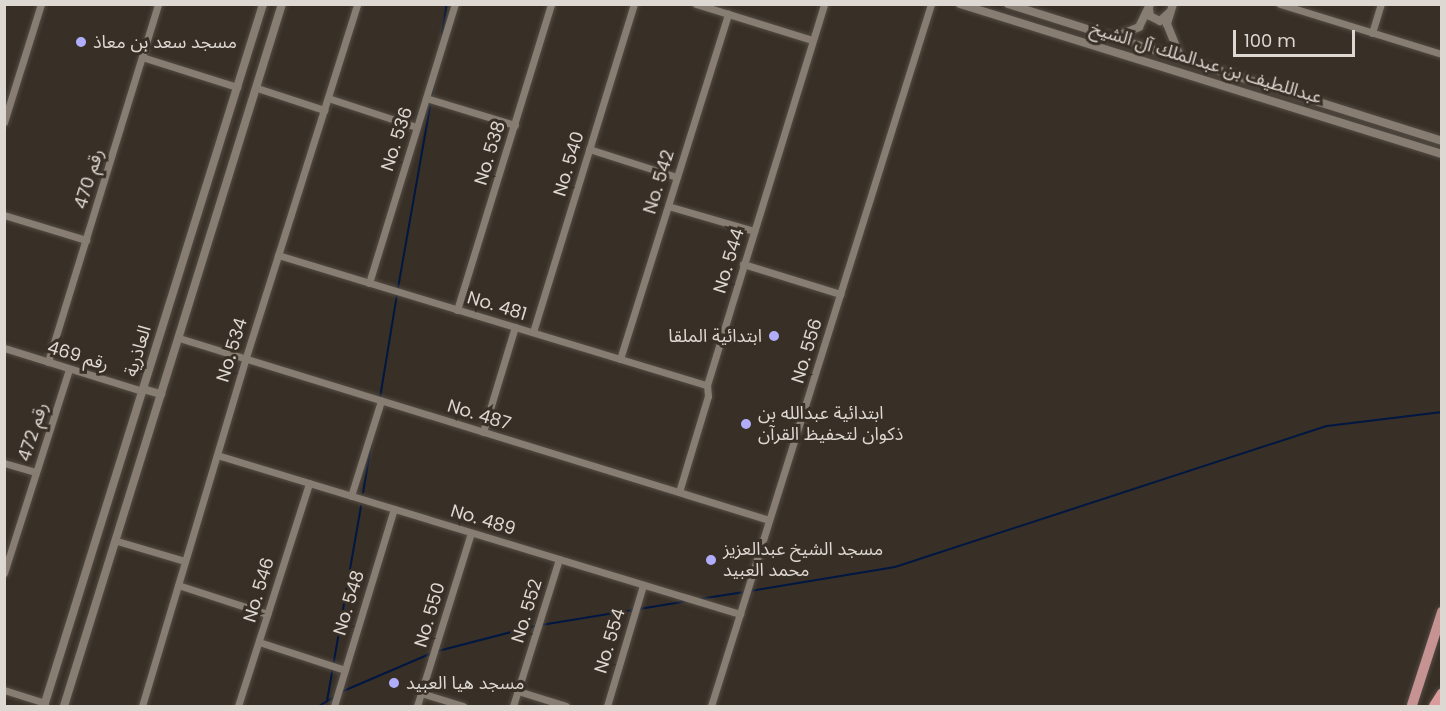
<!DOCTYPE html>
<html>
<head>
<meta charset="utf-8">
<style>
  body { margin:0 }
  #map { position:relative; width:1446px; height:711px; overflow:hidden; background:#382f26; font-family:Poppins,"Noto Sans Arabic",sans-serif }
  div>[style] { position:absolute }
  [style*='--x'] { left:calc(var(--x)*1px); top:calc(var(--y)*1px); width:calc(var(--w)*1px); rotate:calc(var(--a)*1deg) }
  .stream>* { height:2px; margin:-1px; padding:0 1px; transform-origin:1px; border-radius:1px; background:#001742 }
  .roads { filter:drop-shadow(0 0 2px #544d45) drop-shadow(0 0 2px #544d45) }
  .minor>* { height:7px; margin:-3.5px; padding:0 3.5px; transform-origin:3.5px; border-radius:3.5px; background:#877d72 }
  .tertiary>* { height:8px; margin:-4px; padding:0 4px; transform-origin:4px; border-radius:4px; background:#877d72 }
  .primary>* { height:10px; margin:-5px; padding:0 5px; transform-origin:5px; border-radius:5px; background:#c69392 }
  .trunk>* { height:10px; margin:-5px; padding:0 5px; transform-origin:5px; border-radius:5px; background:#db9a9c }
  .dots>* { width:16px; height:16px; translate:-50% -50%; box-sizing:border-box; border:3px solid #382f26; border-radius:50% }
  span { translate:-50% -50%; white-space:nowrap; text-align:center; line-height:1.15; -webkit-text-stroke:6px #382f26; paint-order:stroke }
  .poi-label { font-size:18px; color:#ded8d2 }
  .left { translate:0 -50%; text-align:left }
  .right { translate:-100% -50%; text-align:right }
  .street-label { font-size:18px; color:#ded8d2 }
  .frame { position:absolute; inset:0; border:6px solid #ded8d2; pointer-events:none }
  .scale { position:absolute; left:1233px; top:30px; width:122px; height:27px; box-sizing:border-box; border:3px solid #ded8d2; border-top:0; padding-left:8px; font-size:18px; line-height:21px; white-space:nowrap; color:#ded8d2; -webkit-text-stroke:4px #382f26; paint-order:stroke }
</style>
</head>
<body>
<div id="map">
  <div class="stream">
    <i style="--x:442;--y:34;--w:30;--a:-81"></i>
    <i style="--x:398;--y:288;--w:207;--a:-80"></i>
    <i style="--x:380;--y:398;--w:105;--a:-80.7"></i>
    <i style="--x:363;--y:493;--w:55;--a:-80.5"></i>
    <i style="--x:750;--y:591;--w:147;--a:-9.4"></i>
    <i style="--x:895;--y:567;--w:454;--a:-18.1"></i>
    <i style="--x:1327;--y:426;--w:116;--a:-6.9"></i>
    <i style="--x:699;--y:599;--w:46;--a:-8.8"></i>
    <i style="--x:438;--y:651;--w:100;--a:-14.5"></i>
    <i style="--x:535;--y:626;--w:155;--a:-9.3"></i>
    <i style="--x:341;--y:692;--w:99;--a:-23.2"></i>
    <i style="--x:327;--y:701;--w:198;--a:-80.1"></i>
    <i style="--x:319;--y:706;--w:17;--a:-31"></i>
  </div>
  <div class="roads">
    <div class="minor">
      <i style="--x:696;--y:4;--w:121;--a:17.2"></i>
      <i style="--x:1280;--y:4;--w:170;--a:17.2"></i>
      <i style="--x:1372;--y:33;--w:30;--a:-73"></i>
      <i style="--x:142;--y:57;--w:100;--a:17.5"></i>
      <i style="--x:257;--y:88;--w:71;--a:18.2"></i>
      <i style="--x:328;--y:98;--w:93;--a:18.2"></i>
      <i style="--x:426;--y:98;--w:93;--a:16.9"></i>
      <i style="--x:4;--y:122;--w:124;--a:-72.6"></i>
      <i style="--x:589;--y:149;--w:92;--a:17.7"></i>
      <i style="--x:668;--y:206;--w:90;--a:16.2"></i>
      <i style="--x:4;--y:215;--w:86;--a:17"></i>
      <i style="--x:278;--y:255;--w:448;--a:16.9"></i>
      <i style="--x:743;--y:264;--w:102;--a:17.2"></i>
      <i style="--x:369;--y:283;--w:292;--a:-72.9"></i>
      <i style="--x:457;--y:310;--w:320;--a:-72.9"></i>
      <i style="--x:533;--y:332;--w:343;--a:-72.9"></i>
      <i style="--x:179;--y:338;--w:617;--a:17.14"></i>
      <i style="--x:4;--y:348;--w:145;--a:17.3"></i>
      <i style="--x:620;--y:359;--w:362;--a:-72.6"></i>
      <i style="--x:48;--y:362;--w:375;--a:-72.9"></i>
      <i style="--x:483;--y:432;--w:110;--a:-73.1"></i>
      <i style="--x:217;--y:455;--w:547;--a:16.91"></i>
      <i style="--x:4;--y:463;--w:33;--a:16"></i>
      <i style="--x:679;--y:492;--w:100;--a:-73.2"></i>
      <i style="--x:708;--y:396;--w:11;--a:-95"></i>
      <i style="--x:707;--y:385;--w:399;--a:-72.9"></i>
      <i style="--x:351;--y:496;--w:100;--a:-72.5"></i>
      <i style="--x:117;--y:541;--w:71;--a:16.4"></i>
      <i style="--x:4;--y:573;--w:214;--a:-72.3"></i>
      <i style="--x:178;--y:585;--w:94;--a:18"></i>
      <i style="--x:259;--y:642;--w:90;--a:18"></i>
      <i style="--x:4;--y:690;--w:43;--a:17.6"></i>
      <i style="--x:518;--y:691;--w:50;--a:17.4"></i>
      <i style="--x:421;--y:693;--w:44;--a:17.2"></i>
      <i style="--x:142;--y:706;--w:364;--a:-73.4"></i>
      <i style="--x:246;--y:357;--w:370;--a:-72.5"></i>
      <i style="--x:238;--y:706;--w:234;--a:-72.3"></i>
      <i style="--x:334;--y:706;--w:206;--a:-73.1"></i>
      <i style="--x:417;--y:706;--w:181;--a:-72.7"></i>
      <i style="--x:513;--y:706;--w:154;--a:-72.6"></i>
      <i style="--x:607;--y:706;--w:126;--a:-73.4"></i>
      <i style="--x:711;--y:706;--w:736;--a:-72.6"></i>
    </div>
    <div class="tertiary">
      <i style="--x:960;--y:4;--w:505;--a:17.29"></i>
      <i style="--x:1008;--y:4;--w:455;--a:17.5"></i>
      <i style="--x:1173;--y:4;--w:21;--a:107"></i>
      <i style="--x:1167;--y:24;--w:35;--a:68"></i>
      <i style="--x:1149;--y:9;--w:7;--a:82"></i>
      <i style="--x:1150;--y:16;--w:11;--a:27"></i>
      <i style="--x:1160;--y:21;--w:13;--a:-42"></i>
      <i style="--x:1117;--y:36;--w:24;--a:-22"></i>
      <i style="--x:1139;--y:27;--w:25;--a:-64"></i>
      <i style="--x:143;--y:389;--w:19;--a:16"></i>
      <i style="--x:44;--y:706;--w:735;--a:-72.67"></i>
      <i style="--x:64;--y:706;--w:735;--a:-72.75"></i>
    </div>
    <div class="primary">
      <i style="--x:1412;--y:705;--w:98;--a:-72.1"></i>
    </div>
    <div class="trunk">
      <i style="--x:1434;--y:706;--w:15;--a:-58"></i>
    </div>
  </div>
  <div class="dots">
    <i style="left:81px;top:42px;background:#b0aefa"></i>
    <i style="left:774px;top:336px;background:#b0aefa"></i>
    <i style="left:746px;top:424px;background:#b0aefa"></i>
    <i style="left:711px;top:560px;background:#b0aefa"></i>
    <i style="left:394px;top:683px;background:#b0aefa"></i>
  </div>
  <div class="poi-label">
    <span class="left" style="left:93px;top:42px">مسجد سعد بن معاذ</span>
    <span class="right" style="left:762px;top:336px">ابتدائية الملقا</span>
    <span class="left" style="left:758px;top:424px">ابتدائية عبدالله بن<br>ذكوان لتحفيظ القرآن</span>
    <span class="left" style="left:723px;top:560px">مسجد الشيخ عبدالعزيز<br>محمد العبيد</span>
    <span class="left" style="left:406px;top:683px">مسجد هيا العبيد</span>
  </div>
  <div class="street-label">
    <span style="left:1206px;top:63px;rotate:17deg">عبداللطيف بن عبدالملك آل الشيخ</span>
    <span style="left:397px;top:139px;rotate:-72deg">No. 536</span>
    <span style="left:490px;top:153px;rotate:-73deg">No. 538</span>
    <span style="left:569px;top:164px;rotate:-73deg">No. 540</span>
    <span style="left:89px;top:179px;rotate:-73deg">رقم 470</span>
    <span style="left:659px;top:182px;rotate:-73deg">No. 542</span>
    <span style="left:729px;top:261px;rotate:-73deg">No. 544</span>
    <span style="left:497px;top:306px;rotate:17deg">No. 481</span>
    <span style="left:232px;top:350px;rotate:-73deg">No. 534</span>
    <span style="left:138px;top:351px;rotate:-73deg">العاذرية</span>
    <span style="left:807px;top:351px;rotate:-73deg">No. 556</span>
    <span style="left:78px;top:356px;rotate:17deg">رقم 469</span>
    <span style="left:479px;top:415px;rotate:17deg">No. 487</span>
    <span style="left:33px;top:432px;rotate:-72deg">رقم 472</span>
    <span style="left:483px;top:520px;rotate:17deg">No. 489</span>
    <span style="left:259px;top:590px;rotate:-73deg">No. 546</span>
    <span style="left:349px;top:603px;rotate:-73deg">No. 548</span>
    <span style="left:527px;top:611px;rotate:-73deg">No. 552</span>
    <span style="left:430px;top:615px;rotate:-73deg">No. 550</span>
    <span style="left:610px;top:641px;rotate:-73deg">No. 554</span>
  </div>
  <div class="frame"></div>
  <div class="scale">100 m</div>
</div>
</body>
</html>
